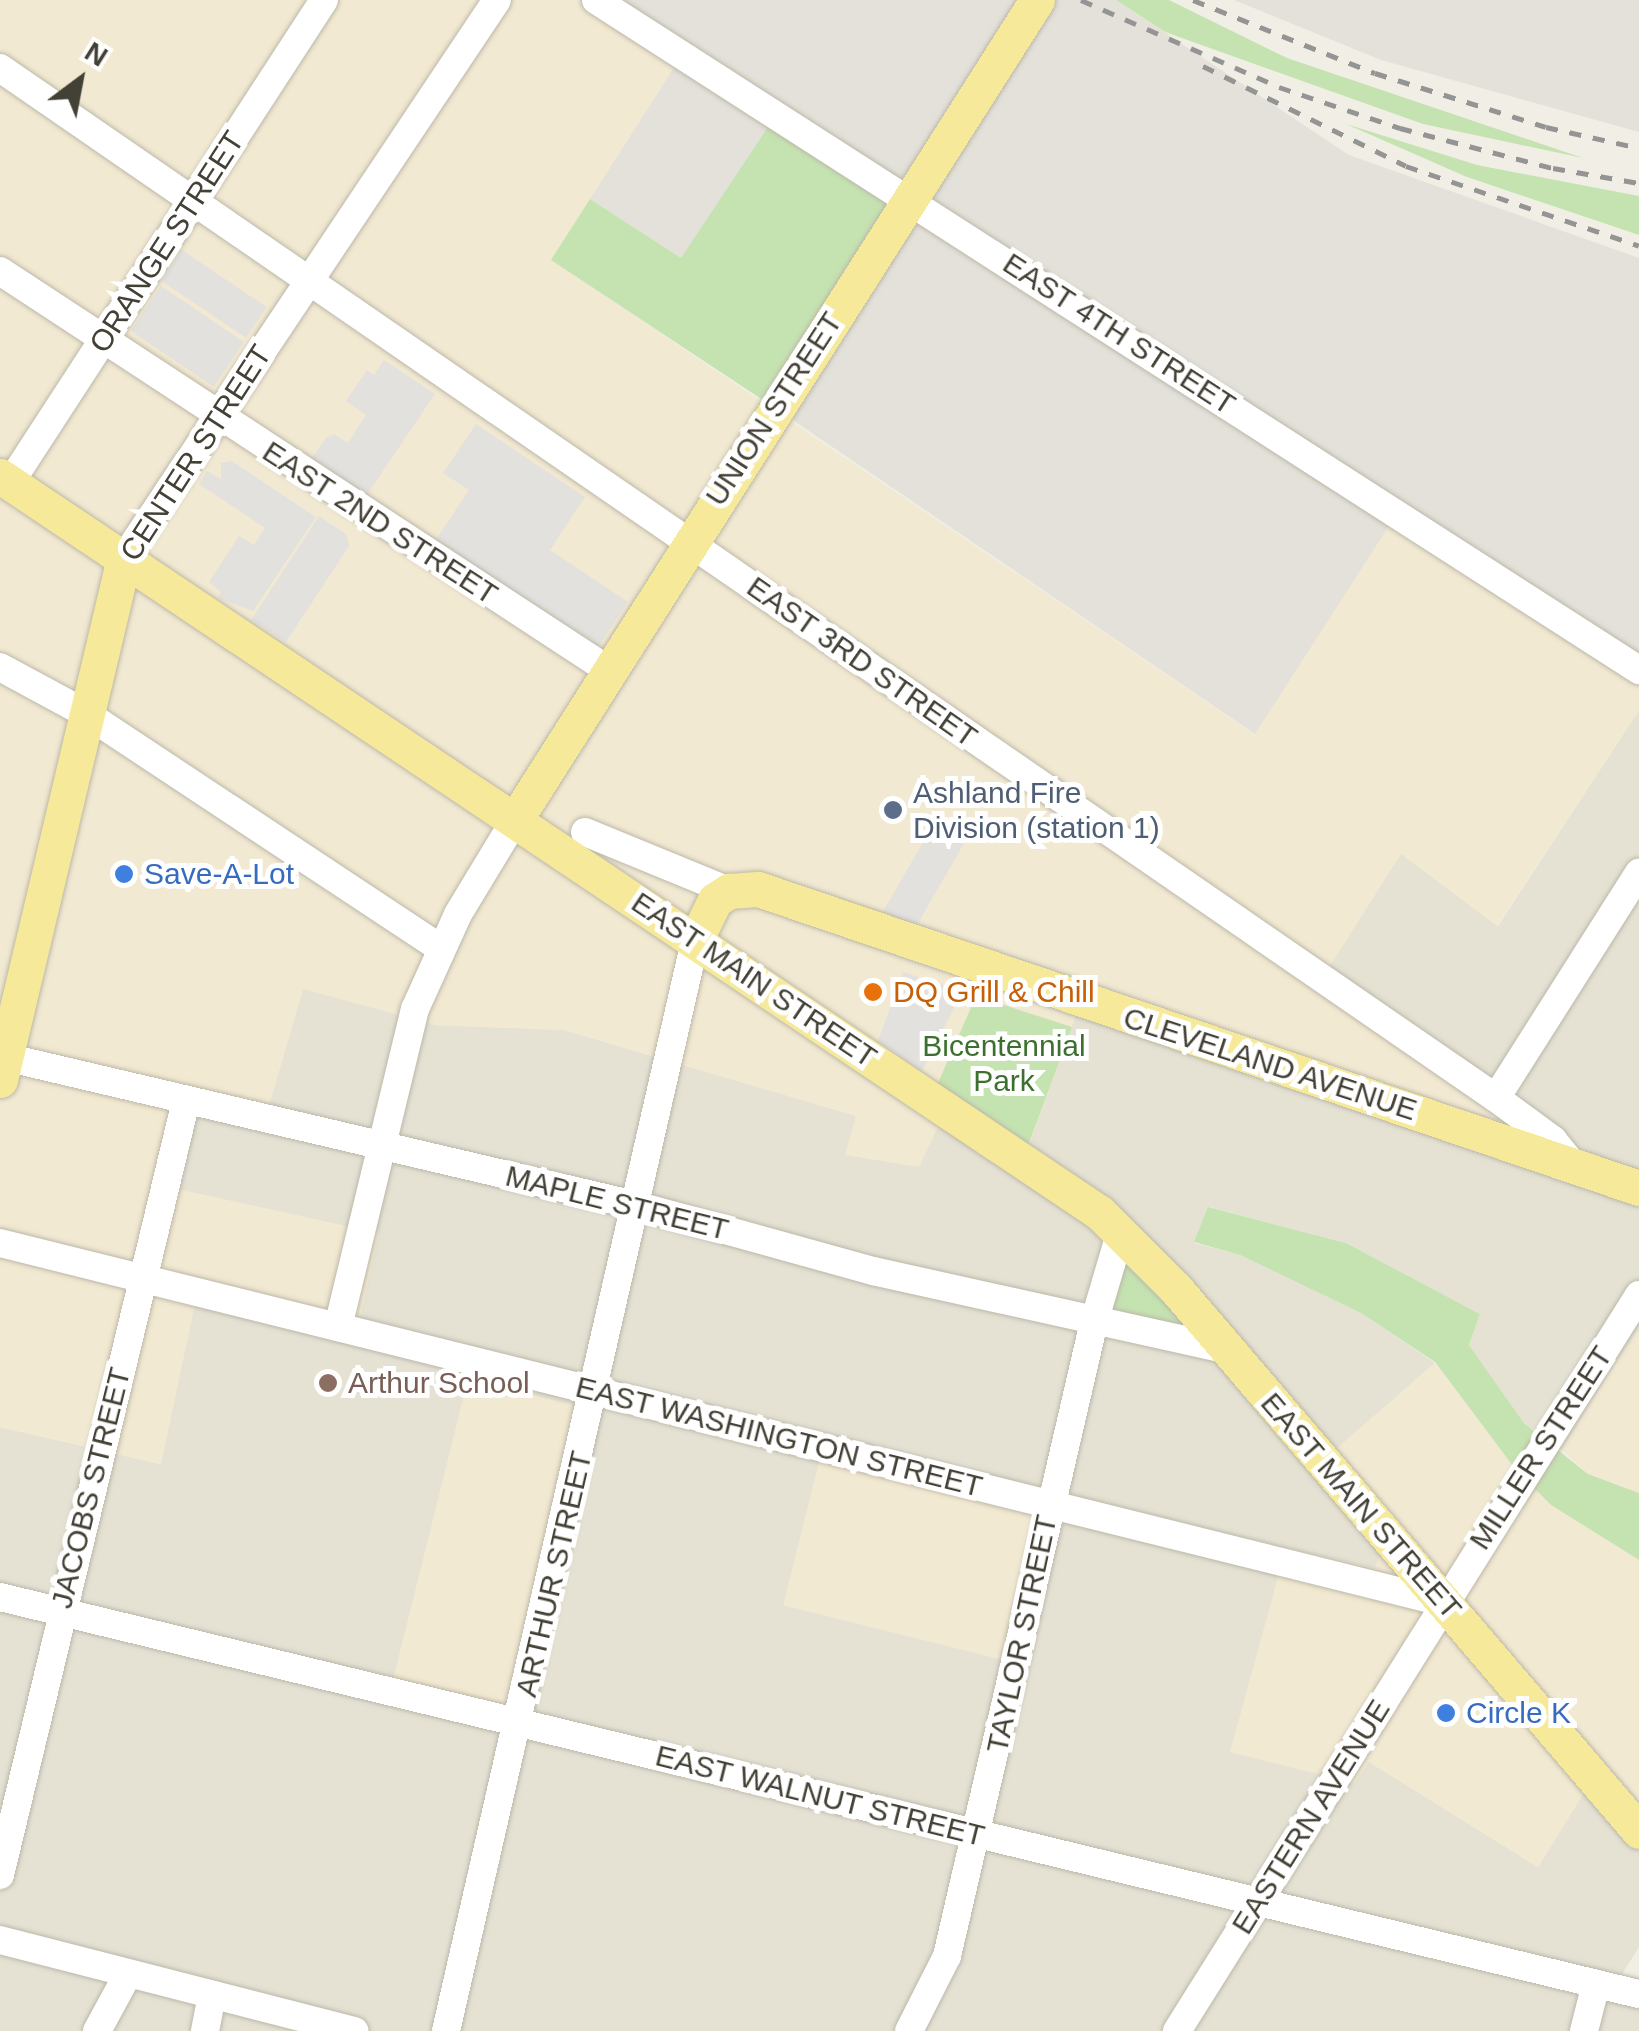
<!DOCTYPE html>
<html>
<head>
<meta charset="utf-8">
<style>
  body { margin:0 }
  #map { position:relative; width:1639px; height:2031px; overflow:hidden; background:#f1efe5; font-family:Helvetica,sans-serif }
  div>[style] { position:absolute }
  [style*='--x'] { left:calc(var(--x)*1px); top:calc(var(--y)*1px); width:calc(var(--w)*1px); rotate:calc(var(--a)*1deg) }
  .residential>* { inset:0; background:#e5e2d4 }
  .commercial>* { inset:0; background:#f2e9d2; transform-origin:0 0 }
  .industrial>* { inset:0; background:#e3e1da }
  .green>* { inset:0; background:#c5e3b1 }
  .parking>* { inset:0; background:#e2e1dd; transform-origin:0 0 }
  .roads { filter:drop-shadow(0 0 2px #bcb8a9) drop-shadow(0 0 2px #bcb8a9) }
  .minor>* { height:28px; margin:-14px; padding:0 14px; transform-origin:14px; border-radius:14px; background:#fff }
  .major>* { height:35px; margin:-17.5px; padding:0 17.5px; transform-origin:17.5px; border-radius:17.5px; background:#f6ea9a }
  .rail>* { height:5px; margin-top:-2.5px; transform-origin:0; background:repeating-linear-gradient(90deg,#949494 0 12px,transparent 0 24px) }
  .dots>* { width:28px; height:28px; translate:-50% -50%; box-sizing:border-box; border:5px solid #fff; border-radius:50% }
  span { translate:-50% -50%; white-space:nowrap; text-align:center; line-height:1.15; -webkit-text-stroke:10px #fff; paint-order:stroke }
  .street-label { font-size:30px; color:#434035 }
  .service-label { font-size:30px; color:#4e5e75 }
  .left { translate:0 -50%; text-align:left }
  .shop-label { font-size:30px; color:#366cbe }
  .food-label { font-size:30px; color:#c56008 }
  .park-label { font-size:30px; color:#3d702e }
  .education-label { font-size:30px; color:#785e54 }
  .north { position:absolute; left:30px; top:30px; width:100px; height:100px; -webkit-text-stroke:8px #fff; paint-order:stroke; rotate:32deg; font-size:28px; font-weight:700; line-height:40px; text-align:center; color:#434035 }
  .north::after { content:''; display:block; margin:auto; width:35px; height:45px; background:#434035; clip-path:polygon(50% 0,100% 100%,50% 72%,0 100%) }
</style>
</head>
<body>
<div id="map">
  <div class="residential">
    <i style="clip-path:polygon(1639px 710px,1639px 1328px,1562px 1450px,1524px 1423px,1469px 1345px,1480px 1314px,1346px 1243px,1209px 1207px,1194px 1243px,1240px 1255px,1361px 1313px,1435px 1363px,1326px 1458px,1389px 1529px,1376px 1568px,1368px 1761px,1538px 1867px,1587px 1787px,1639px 1850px,1639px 1947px,1616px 1984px,1639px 1990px,1639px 2031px,0 2031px,0 1427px,160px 1464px,173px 1188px,193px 1111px,262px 1129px,303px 988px,436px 1025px,564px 1030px,857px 1116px,919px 1166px,939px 1124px,1077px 1012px,1329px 967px,1401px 853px,1498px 926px)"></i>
  </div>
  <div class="commercial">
    <i style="clip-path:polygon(0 0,603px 0,685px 51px,552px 260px,1254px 734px,1400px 509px,1639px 662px,1639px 710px,1497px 926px,1401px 854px,1329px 967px,1545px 1116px,1519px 1157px,1077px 1013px,1018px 1176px,939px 1124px,919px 1167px,845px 1155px,856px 1116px,564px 1030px,436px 1025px,303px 989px,262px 1130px,193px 1111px,173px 1188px,379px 1233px,354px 1344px,195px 1304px,161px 1464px,0 1427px)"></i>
    <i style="clip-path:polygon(1639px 1328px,1639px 1493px,1588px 1474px,1562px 1450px)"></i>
    <i style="clip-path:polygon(1435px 1363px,1516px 1470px,1551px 1505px,1639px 1560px,1639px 1850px,1587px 1788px,1538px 1867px,1369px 1762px,1355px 1783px,1230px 1752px,1286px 1548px,1375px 1568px,1389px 1530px,1326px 1458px)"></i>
    <i style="left:468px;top:1379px;width:124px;height:317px;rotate:14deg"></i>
    <i style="left:822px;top:1450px;width:238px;height:160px;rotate:14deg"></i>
  </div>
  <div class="industrial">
    <i style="clip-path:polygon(603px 0,1116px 0,1349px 155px,1639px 258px,1639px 662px,1400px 509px,1255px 734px,766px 402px,681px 258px,590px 199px,684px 52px)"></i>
    <i style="clip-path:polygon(1234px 0,1639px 0,1639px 132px,1381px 60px)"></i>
  </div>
  <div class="green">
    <i style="clip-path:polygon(1116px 0,1169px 0,1287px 58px,1583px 158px,1423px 124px,1165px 32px)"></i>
    <i style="clip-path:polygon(1346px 124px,1477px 165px,1639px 196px,1639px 235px,1467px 177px)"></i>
    <i style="clip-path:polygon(768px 127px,894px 208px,766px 402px,551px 260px,590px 199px,681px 258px)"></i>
    <i style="clip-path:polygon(976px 996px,1072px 1027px,1028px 1146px,938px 1083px)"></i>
    <i style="clip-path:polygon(1208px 1207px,1346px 1243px,1480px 1314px,1469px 1345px,1524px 1423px,1588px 1474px,1639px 1493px,1639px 1560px,1551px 1505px,1516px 1470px,1435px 1362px,1361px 1313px,1240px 1255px,1194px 1242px)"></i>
    <i style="clip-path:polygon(1129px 1257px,1167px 1305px,1203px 1349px,1106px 1327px,1121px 1263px)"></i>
  </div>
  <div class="parking">
    <i style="left:182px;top:250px;width:102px;height:37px;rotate:34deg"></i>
    <i style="left:161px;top:286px;width:100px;height:54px;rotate:34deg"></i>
    <i style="clip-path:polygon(384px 360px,435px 394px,366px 496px,311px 459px,326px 438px,334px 434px,348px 443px,366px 415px,346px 401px,367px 370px,374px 375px)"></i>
    <i style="clip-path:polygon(476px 424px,585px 497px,550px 550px,628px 602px,597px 648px,435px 541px,469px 490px,443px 473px)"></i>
    <i style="clip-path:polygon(232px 461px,316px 517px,253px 611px,218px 598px,221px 592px,209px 582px,239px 536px,254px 545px,265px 528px,199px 484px,207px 471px,221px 479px,221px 463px)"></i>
    <i style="clip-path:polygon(319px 516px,347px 535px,349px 546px,286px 642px,251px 620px)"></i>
    <i style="left:933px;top:825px;width:36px;height:103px;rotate:30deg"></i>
    <i style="clip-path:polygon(903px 972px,962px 992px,922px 1071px,878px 1041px)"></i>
  </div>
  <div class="roads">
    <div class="minor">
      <i style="--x:596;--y:0;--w:1240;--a:32.72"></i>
      <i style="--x:0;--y:68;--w:1816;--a:34.55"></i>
      <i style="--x:1496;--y:1098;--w:71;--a:36.4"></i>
      <i style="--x:1553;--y:1140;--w:32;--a:51"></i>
      <i style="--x:0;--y:271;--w:727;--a:33.27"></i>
      <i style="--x:10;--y:483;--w:576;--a:-56.97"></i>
      <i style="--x:124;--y:558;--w:671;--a:-56.24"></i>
      <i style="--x:0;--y:667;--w:97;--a:28.4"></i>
      <i style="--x:85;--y:713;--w:427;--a:33.5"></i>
      <i style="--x:585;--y:832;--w:156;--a:22.3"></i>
      <i style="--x:5;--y:1057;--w:647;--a:13.22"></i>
      <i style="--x:635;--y:1205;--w:247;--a:15.5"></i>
      <i style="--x:873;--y:1271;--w:364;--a:12.5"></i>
      <i style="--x:1496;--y:1098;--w:267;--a:-57.6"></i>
      <i style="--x:0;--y:1243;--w:1486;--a:13.98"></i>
      <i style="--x:338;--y:1327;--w:327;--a:-76.4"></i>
      <i style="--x:415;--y:1009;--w:104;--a:-65.6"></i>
      <i style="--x:458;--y:914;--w:110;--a:-58.8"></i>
      <i style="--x:0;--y:1597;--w:1686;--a:13.62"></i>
      <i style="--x:0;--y:1875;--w:796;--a:-76.49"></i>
      <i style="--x:0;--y:1940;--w:366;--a:14.4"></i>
      <i style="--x:97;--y:2031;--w:65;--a:-61.5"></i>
      <i style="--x:205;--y:2031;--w:37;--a:-79"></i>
      <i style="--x:446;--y:2031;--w:1118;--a:-77.13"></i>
      <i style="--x:909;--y:2031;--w:84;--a:-63.1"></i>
      <i style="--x:947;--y:1956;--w:651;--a:-76.95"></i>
      <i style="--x:1094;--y:1322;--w:95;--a:-73.5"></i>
      <i style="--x:1177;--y:2031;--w:869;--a:-57.88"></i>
      <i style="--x:1584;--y:2031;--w:49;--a:-75.7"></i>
    </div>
    <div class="major">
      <i style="--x:0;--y:476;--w:1324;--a:33.82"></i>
      <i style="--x:1100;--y:1213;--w:107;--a:45"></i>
      <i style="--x:1176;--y:1289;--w:713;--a:49.49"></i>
      <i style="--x:515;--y:820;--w:972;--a:-57.52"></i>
      <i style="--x:695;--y:941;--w:46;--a:-64"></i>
      <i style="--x:715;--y:900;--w:17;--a:-33"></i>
      <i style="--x:729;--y:891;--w:29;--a:-4"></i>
      <i style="--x:758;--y:889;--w:930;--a:18.75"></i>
      <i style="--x:0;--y:1080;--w:537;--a:-76.64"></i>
    </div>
  </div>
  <div class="rail">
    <i style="--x:1081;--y:0;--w:216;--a:23.7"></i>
    <i style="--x:1279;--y:87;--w:128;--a:18.7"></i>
    <i style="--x:1400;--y:128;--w:158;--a:14.7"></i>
    <i style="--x:1553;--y:168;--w:87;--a:9.9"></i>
    <i style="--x:1193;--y:0;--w:196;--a:21.9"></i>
    <i style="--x:1375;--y:73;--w:179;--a:17.5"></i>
    <i style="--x:1546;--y:127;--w:95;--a:12.7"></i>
    <i style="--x:1203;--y:66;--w:226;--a:26.2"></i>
    <i style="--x:1406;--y:166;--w:246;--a:18.9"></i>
  </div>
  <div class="dots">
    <i style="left:893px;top:810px;background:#5c6f8a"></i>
    <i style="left:124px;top:874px;background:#3f7fe0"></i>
    <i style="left:873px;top:992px;background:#e8710a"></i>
    <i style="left:328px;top:1383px;background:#8d6e63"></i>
    <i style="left:1446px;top:1713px;background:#3f7fe0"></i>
  </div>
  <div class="street-label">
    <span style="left:167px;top:242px;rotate:-57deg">ORANGE STREET</span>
    <span style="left:1119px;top:334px;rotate:33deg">EAST 4TH STREET</span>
    <span style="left:774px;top:409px;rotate:-57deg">UNION STREET</span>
    <span style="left:196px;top:453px;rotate:-57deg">CENTER STREET</span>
    <span style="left:380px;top:523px;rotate:33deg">EAST 2ND STREET</span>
    <span style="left:862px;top:662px;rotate:35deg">EAST 3RD STREET</span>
    <span style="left:754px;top:980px;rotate:34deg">EAST MAIN STREET</span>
    <span style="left:1270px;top:1064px;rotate:18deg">CLEVELAND AVENUE</span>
    <span style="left:617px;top:1203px;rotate:14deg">MAPLE STREET</span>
    <span style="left:779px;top:1437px;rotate:14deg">EAST WASHINGTON STREET</span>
    <span style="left:1541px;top:1448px;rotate:-57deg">MILLER STREET</span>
    <span style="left:91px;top:1488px;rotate:-76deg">JACOBS STREET</span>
    <span style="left:1361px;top:1506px;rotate:49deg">EAST MAIN STREET</span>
    <span style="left:554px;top:1574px;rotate:-77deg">ARTHUR STREET</span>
    <span style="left:1022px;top:1634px;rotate:-78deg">TAYLOR STREET</span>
    <span style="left:820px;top:1796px;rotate:14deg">EAST WALNUT STREET</span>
    <span style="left:1311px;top:1817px;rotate:-58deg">EASTERN AVENUE</span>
  </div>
  <div class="service-label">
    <span class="left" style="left:913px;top:810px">Ashland Fire<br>Division (station 1)</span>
  </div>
  <div class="shop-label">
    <span class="left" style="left:144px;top:874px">Save-A-Lot</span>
    <span class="left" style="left:1466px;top:1713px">Circle K</span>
  </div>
  <div class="food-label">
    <span class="left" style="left:893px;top:992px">DQ Grill &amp; Chill</span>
  </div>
  <div class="park-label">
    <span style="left:1004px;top:1063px">Bicentennial<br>Park</span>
  </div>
  <div class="education-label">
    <span class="left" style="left:348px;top:1383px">Arthur School</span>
  </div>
  <div class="north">N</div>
</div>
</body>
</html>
